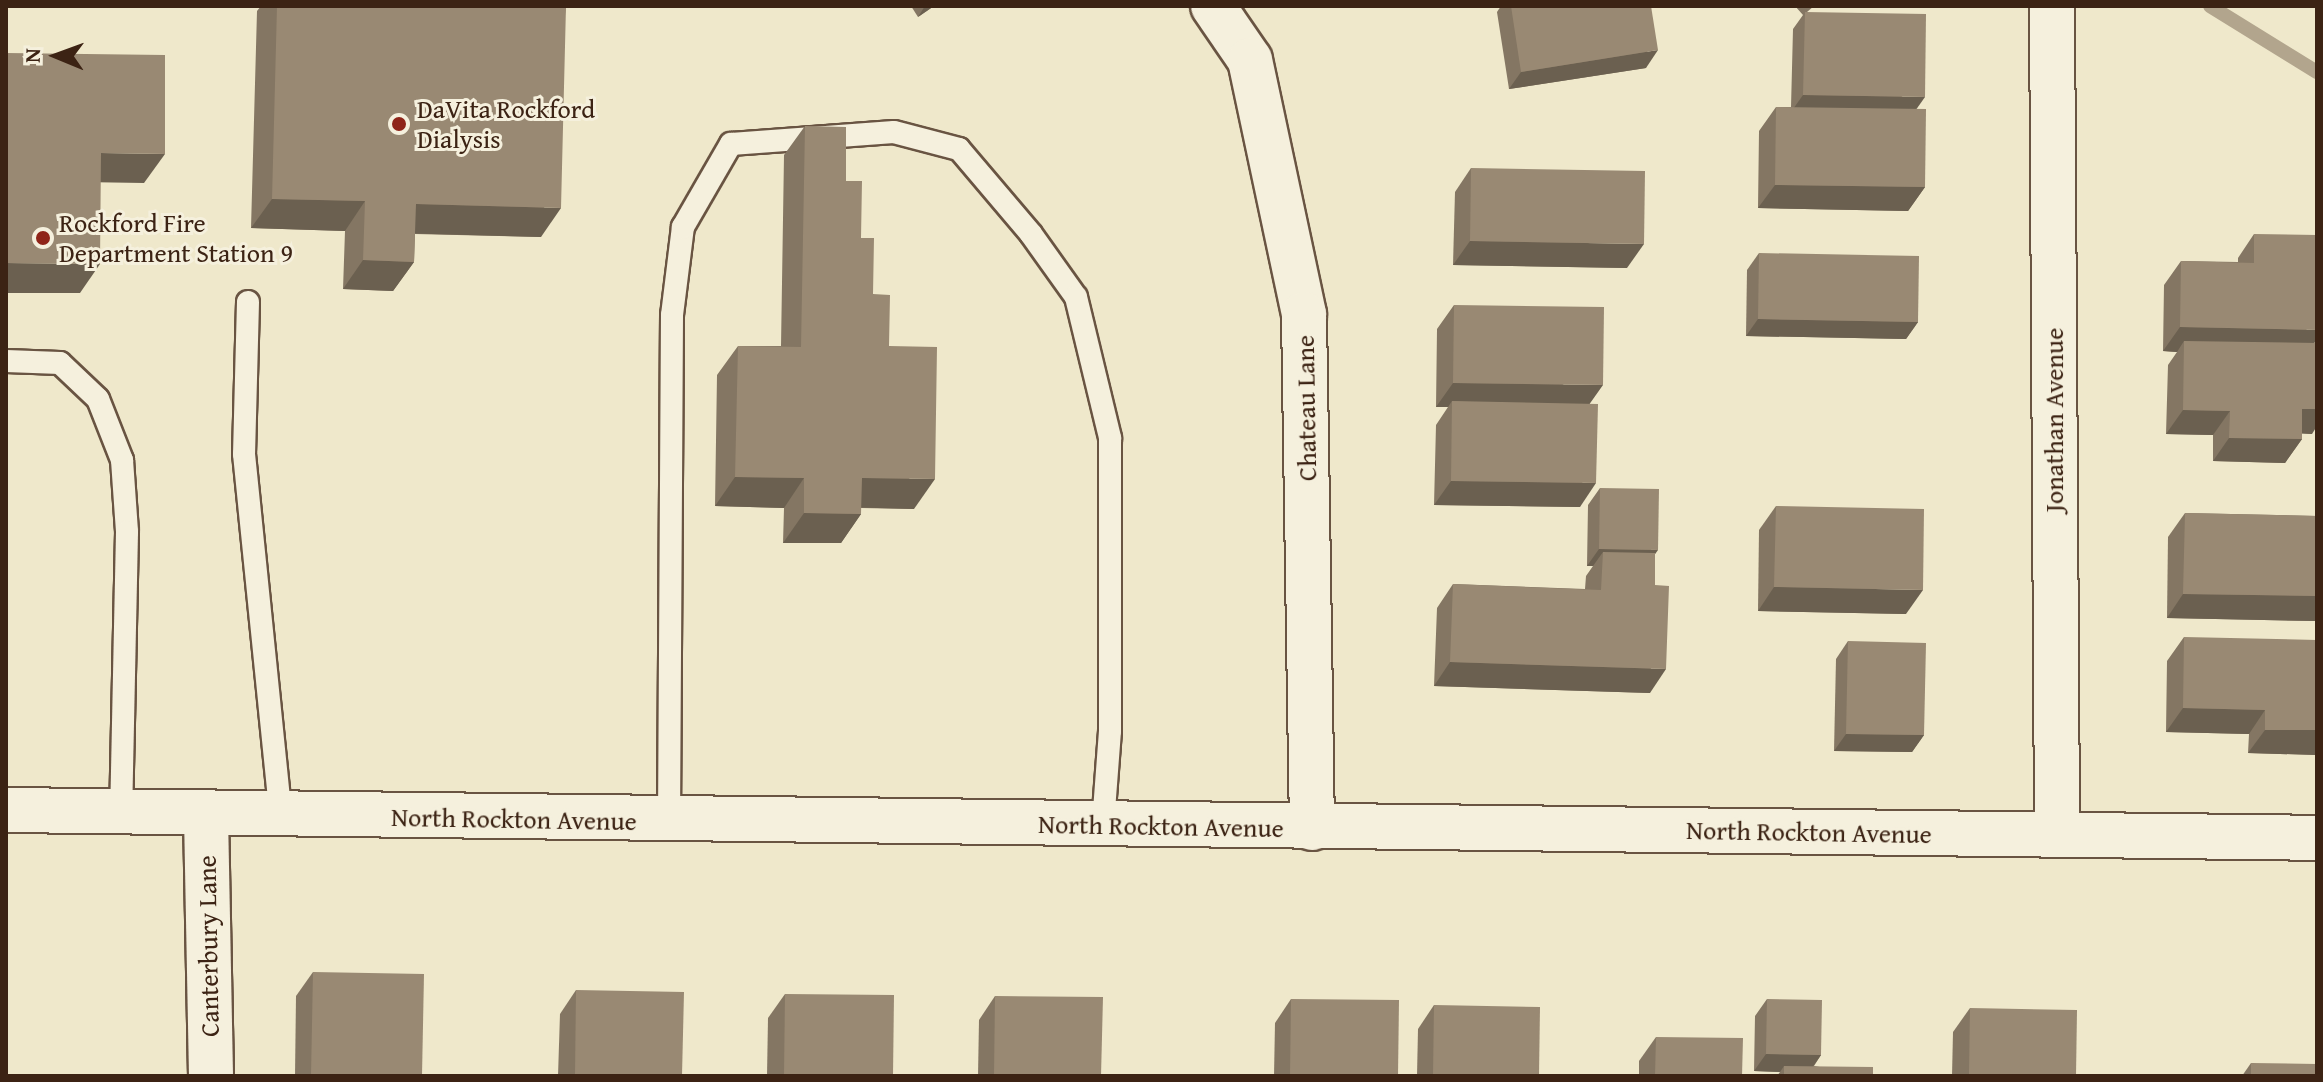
<!DOCTYPE html>
<html>
<head>
<meta charset="utf-8">
<style>
  body { margin:0 }
  #map { position:relative; width:2323px; height:1082px; overflow:hidden; background:#efe8cb; font-family:"Gentium Book Plus",serif }
  div>[style] { position:absolute }
  .stream>* { height:14px; margin:-7px; padding:0 7px; transform-origin:7px; border-radius:7px; background:#b2a58d }
  .roads { filter:drop-shadow(2px 0 #695442) drop-shadow(-2px 0 #695442) drop-shadow(0 2px #695442) drop-shadow(0 -2px #695442) }
  .lane>* { height:22px; margin:-11px; padding:0 11px; transform-origin:11px; border-radius:11px; background:#f5f0dd }
  .street>* { height:44px; margin:-22px; padding:0 22px; transform-origin:22px; border-radius:22px; background:#f5f0dd }
  .secondary>* { height:44px; margin:-22px; padding:0 22px; transform-origin:22px; border-radius:22px; background:#f5f0dd }
  .wall>* { inset:0; background:#847663 }
  .shaded-wall>* { inset:0; background:#6b6050 }
  .building>* { inset:0; background:#998973 }
  .dots>* { width:22px; height:22px; translate:-50% -50%; box-sizing:border-box; border:4px solid #f5f0dd; border-radius:50% }
  span { translate:-50% -50%; white-space:nowrap; text-align:center; line-height:1.15; -webkit-text-stroke:6px #f5f0dd; paint-order:stroke }
  .poi-label { font-size:26px; color:#3c2314 }
  .left { translate:0 -50%; text-align:left }
  .street-label { font-size:26px; color:#3c2314 }
  .frame { position:absolute; inset:0; border:8px solid #3c2314; pointer-events:none }
  .north { position:absolute; left:16px; top:16px; width:80px; height:80px; -webkit-text-stroke:6px #f5f0dd; paint-order:stroke; rotate:271deg; font-size:22px; font-weight:700; line-height:32px; text-align:center; color:#3c2314 }
  .north::after { content:''; display:block; margin:auto; width:28px; height:36px; background:#3c2314; clip-path:polygon(50% 0,100% 100%,50% 72%,0 100%) }
</style>
</head>
<body>
<div id="map">
  <div class="stream">
    <i style="left:2210px;top:6px;width:126px;rotate:31.7deg"></i>
  </div>
  <div class="roads">
    <div class="lane">
      <i style="left:248px;top:302px;width:152px;rotate:91.5deg"></i>
      <i style="left:244px;top:454px;width:364px;rotate:84.2deg"></i>
      <i style="left:6px;top:361px;width:54px;rotate:2.1deg"></i>
      <i style="left:60px;top:363px;width:52px;rotate:43.5deg"></i>
      <i style="left:98px;top:399px;width:66px;rotate:68.5deg"></i>
      <i style="left:122px;top:460px;width:72px;rotate:86deg"></i>
      <i style="left:127px;top:532px;width:281px;rotate:91.2deg"></i>
      <i style="left:669px;top:821px;width:506px;rotate:-89.66deg"></i>
      <i style="left:672px;top:315px;width:89px;rotate:-82.9deg"></i>
      <i style="left:683px;top:227px;width:96px;rotate:-60deg"></i>
      <i style="left:731px;top:144px;width:163px;rotate:-4.2deg"></i>
      <i style="left:894px;top:132px;width:67px;rotate:14.7deg"></i>
      <i style="left:959px;top:149px;width:111px;rotate:49.7deg"></i>
      <i style="left:1031px;top:234px;width:77px;rotate:54.5deg"></i>
      <i style="left:1076px;top:297px;width:145px;rotate:76.4deg"></i>
      <i style="left:1110px;top:438px;width:293px;rotate:90deg"></i>
      <i style="left:1110px;top:731px;width:94px;rotate:94.3deg"></i>
    </div>
    <div class="street">
      <i style="left:1213px;top:6px;width:65px;rotate:55.6deg"></i>
      <i style="left:1250px;top:60px;width:260px;rotate:78deg"></i>
      <i style="left:1304px;top:314px;width:514px;rotate:89.11deg"></i>
      <i style="left:2052px;top:6px;width:829px;rotate:89.65deg"></i>
      <i style="left:206px;top:815px;width:261px;rotate:88.9deg"></i>
    </div>
    <div class="secondary">
      <i style="left:6px;top:810px;width:2311px;rotate:0.69deg"></i>
    </div>
  </div>
  <div class="wall">
    <i style="clip-path:polygon(261px 6px,566px 6px,541px 237px,415px 234px,414px 262px,393px 291px,343px 289px,345px 231px,251px 228px,257px 11px)"></i>
    <i style="clip-path:polygon(911px 6px,934px 6px,918px 17px)"></i>
    <i style="clip-path:polygon(1501px 6px,1651px 6px,1646px 68px,1509px 89px,1497px 12px)"></i>
    <i style="clip-path:polygon(1795px 6px,1814px 6px,1807px 12px,1916px 109px,1925px 187px,1908px 211px,1758px 208px,1759px 131px,1776px 107px,1791px 107px,1793px 29px,1803px 15px)"></i>
    <i style="clip-path:polygon(805px 126px,846px 181px,861px 238px,873px 294px,889px 346px,914px 509px,861px 508px,861px 514px,841px 543px,783px 543px,784px 508px,715px 506px,717px 375px,738px 346px,781px 346px,784px 155px)"></i>
    <i style="clip-path:polygon(1471px 168px,1627px 268px,1453px 265px,1455px 192px)"></i>
    <i style="clip-path:polygon(2254px 234px,2314px 343px,2312px 434px,2302px 433px,2302px 439px,2285px 463px,2213px 461px,2213px 435px,2166px 434px,2168px 365px,2177px 352px,2163px 351px,2164px 285px,2181px 261px,2238px 262px,2238px 258px)"></i>
    <i style="clip-path:polygon(1759px 253px,1918px 322px,1906px 339px,1746px 336px,1747px 270px)"></i>
    <i style="clip-path:polygon(1454px 305px,1590px 404px,1580px 507px,1434px 505px,1436px 425px,1448px 407px,1436px 407px,1437px 329px)"></i>
    <i style="clip-path:polygon(1600px 488px,1655px 554px,1650px 693px,1434px 686px,1437px 608px,1453px 584px,1585px 589px,1586px 576px,1593px 566px,1587px 566px,1588px 505px)"></i>
    <i style="clip-path:polygon(1776px 506px,1906px 614px,1758px 611px,1759px 530px)"></i>
    <i style="clip-path:polygon(2185px 513px,2317px 516px,2317px 621px,2167px 618px,2168px 537px)"></i>
    <i style="clip-path:polygon(2184px 637px,2317px 755px,2248px 753px,2249px 734px,2166px 732px,2167px 661px)"></i>
    <i style="clip-path:polygon(1848px 641px,1924px 735px,1912px 752px,1834px 751px,1836px 659px)"></i>
    <i style="clip-path:polygon(313px 972px,422px 1076px,295px 1076px,296px 996px)"></i>
    <i style="clip-path:polygon(576px 990px,682px 1076px,558px 1076px,560px 1014px)"></i>
    <i style="clip-path:polygon(785px 994px,893px 1076px,767px 1076px,768px 1018px)"></i>
    <i style="clip-path:polygon(995px 996px,1101px 1076px,978px 1076px,979px 1020px)"></i>
    <i style="clip-path:polygon(1291px 999px,1398px 1076px,1274px 1076px,1275px 1023px)"></i>
    <i style="clip-path:polygon(1767px 999px,1821px 1055px,1814px 1066px,1873px 1076px,1777px 1076px,1780px 1072px,1754px 1071px,1755px 1016px)"></i>
    <i style="clip-path:polygon(1434px 1005px,1539px 1076px,1417px 1076px,1418px 1029px)"></i>
    <i style="clip-path:polygon(1970px 1008px,2076px 1076px,1952px 1076px,1953px 1032px)"></i>
    <i style="clip-path:polygon(1656px 1037px,1742px 1076px,1639px 1076px,1639px 1061px)"></i>
    <i style="clip-path:polygon(2251px 1063px,2317px 1076px,2242px 1076px)"></i>
  </div>
  <div class="shaded-wall">
    <i style="clip-path:polygon(925px 6px,934px 6px,918px 17px)"></i>
    <i style="clip-path:polygon(1658px 50px,1646px 68px,1509px 89px,1521px 72px)"></i>
    <i style="clip-path:polygon(1803px 95px,1925px 97px,1913px 114px,1791px 112px)"></i>
    <i style="clip-path:polygon(101px 153px,165px 154px,144px 183px,81px 182px)"></i>
    <i style="clip-path:polygon(1775px 185px,1925px 187px,1908px 211px,1758px 208px)"></i>
    <i style="clip-path:polygon(272px 199px,365px 201px,345px 231px,251px 228px)"></i>
    <i style="clip-path:polygon(416px 204px,561px 208px,541px 237px,395px 233px)"></i>
    <i style="clip-path:polygon(1470px 241px,1644px 244px,1627px 268px,1453px 265px)"></i>
    <i style="clip-path:polygon(363px 260px,414px 262px,393px 291px,343px 289px)"></i>
    <i style="clip-path:polygon(6px 263px,100px 264px,80px 293px,6px 293px)"></i>
    <i style="clip-path:polygon(1758px 319px,1918px 322px,1906px 339px,1746px 336px)"></i>
    <i style="clip-path:polygon(2180px 327px,2317px 330px,2317px 339px,2307px 354px,2184px 341px,2177px 352px,2163px 351px)"></i>
    <i style="clip-path:polygon(1453px 383px,1603px 385px,1586px 409px,1452px 401px,1448px 407px,1436px 407px)"></i>
    <i style="clip-path:polygon(2302px 409px,2317px 409px,2317px 426px,2312px 434px,2285px 433px)"></i>
    <i style="clip-path:polygon(2183px 410px,2230px 411px,2213px 435px,2166px 434px)"></i>
    <i style="clip-path:polygon(2229px 438px,2302px 439px,2285px 463px,2213px 461px)"></i>
    <i style="clip-path:polygon(735px 477px,804px 478px,784px 508px,715px 506px)"></i>
    <i style="clip-path:polygon(862px 478px,935px 479px,914px 509px,841px 507px)"></i>
    <i style="clip-path:polygon(1451px 481px,1596px 483px,1580px 507px,1434px 505px)"></i>
    <i style="clip-path:polygon(804px 513px,861px 514px,841px 543px,783px 543px)"></i>
    <i style="clip-path:polygon(1599px 549px,1658px 550px,1646px 567px,1603px 552px,1593px 566px,1587px 566px)"></i>
    <i style="clip-path:polygon(1774px 587px,1923px 590px,1906px 614px,1758px 611px)"></i>
    <i style="clip-path:polygon(2183px 594px,2317px 596px,2317px 621px,2167px 618px)"></i>
    <i style="clip-path:polygon(1450px 662px,1666px 669px,1650px 693px,1434px 686px)"></i>
    <i style="clip-path:polygon(2183px 708px,2265px 710px,2249px 734px,2166px 732px)"></i>
    <i style="clip-path:polygon(2265px 730px,2317px 730px,2317px 755px,2248px 753px)"></i>
    <i style="clip-path:polygon(1846px 734px,1924px 735px,1912px 752px,1834px 751px)"></i>
    <i style="clip-path:polygon(1766px 1054px,1821px 1055px,1809px 1072px,1784px 1066px,1780px 1072px,1754px 1071px)"></i>
  </div>
  <div class="building">
    <i style="clip-path:polygon(277px 6px,566px 6px,561px 208px,416px 204px,414px 262px,363px 260px,365px 201px,272px 199px)"></i>
    <i style="clip-path:polygon(1511px 6px,1651px 6px,1658px 50px,1521px 72px)"></i>
    <i style="clip-path:polygon(1805px 12px,1926px 14px,1925px 97px,1803px 95px)"></i>
    <i style="clip-path:polygon(6px 53px,165px 55px,165px 154px,101px 153px,100px 264px,6px 263px)"></i>
    <i style="clip-path:polygon(1776px 107px,1926px 109px,1925px 187px,1775px 185px)"></i>
    <i style="clip-path:polygon(805px 126px,846px 127px,846px 181px,862px 181px,861px 238px,874px 238px,873px 294px,890px 295px,889px 346px,937px 347px,935px 479px,862px 478px,861px 514px,804px 513px,804px 478px,735px 477px,738px 346px,801px 347px)"></i>
    <i style="clip-path:polygon(1471px 168px,1645px 171px,1644px 244px,1470px 241px)"></i>
    <i style="clip-path:polygon(2254px 234px,2317px 235px,2317px 330px,2180px 327px,2181px 261px,2254px 263px)"></i>
    <i style="clip-path:polygon(1759px 253px,1919px 256px,1918px 322px,1758px 319px)"></i>
    <i style="clip-path:polygon(1454px 305px,1604px 307px,1603px 385px,1453px 383px)"></i>
    <i style="clip-path:polygon(2184px 341px,2317px 343px,2317px 409px,2302px 409px,2302px 439px,2229px 438px,2230px 411px,2183px 410px)"></i>
    <i style="clip-path:polygon(1452px 401px,1598px 404px,1596px 483px,1451px 481px)"></i>
    <i style="clip-path:polygon(1600px 488px,1659px 489px,1658px 550px,1599px 549px)"></i>
    <i style="clip-path:polygon(1776px 506px,1924px 509px,1923px 590px,1774px 587px)"></i>
    <i style="clip-path:polygon(2185px 513px,2317px 516px,2317px 596px,2183px 594px)"></i>
    <i style="clip-path:polygon(1603px 552px,1655px 553px,1655px 585px,1669px 586px,1666px 669px,1450px 662px,1453px 584px,1601px 590px)"></i>
    <i style="clip-path:polygon(2184px 637px,2317px 640px,2317px 730px,2265px 730px,2265px 710px,2183px 708px)"></i>
    <i style="clip-path:polygon(1848px 641px,1926px 643px,1924px 735px,1846px 734px)"></i>
    <i style="clip-path:polygon(313px 972px,424px 974px,422px 1076px,311px 1076px)"></i>
    <i style="clip-path:polygon(576px 990px,684px 992px,682px 1076px,575px 1076px)"></i>
    <i style="clip-path:polygon(785px 994px,894px 995px,893px 1076px,784px 1076px)"></i>
    <i style="clip-path:polygon(995px 996px,1103px 997px,1101px 1076px,994px 1076px)"></i>
    <i style="clip-path:polygon(1291px 999px,1399px 1000px,1398px 1076px,1290px 1076px)"></i>
    <i style="clip-path:polygon(1767px 999px,1822px 1000px,1821px 1055px,1766px 1054px)"></i>
    <i style="clip-path:polygon(1434px 1005px,1540px 1007px,1539px 1076px,1433px 1076px)"></i>
    <i style="clip-path:polygon(1970px 1008px,2077px 1010px,2076px 1076px,1969px 1076px)"></i>
    <i style="clip-path:polygon(1656px 1037px,1743px 1038px,1742px 1076px,1655px 1076px)"></i>
    <i style="clip-path:polygon(2251px 1063px,2317px 1064px,2317px 1076px,2251px 1076px)"></i>
    <i style="clip-path:polygon(1784px 1066px,1873px 1067px,1873px 1076px,1784px 1076px)"></i>
  </div>
  <div class="dots">
    <i style="left:399px;top:124px;background:#8f2418"></i>
    <i style="left:43px;top:238px;background:#8f2418"></i>
  </div>
  <div class="poi-label">
    <span class="left" style="left:417px;top:124px">DaVita Rockford<br>Dialysis</span>
    <span class="left" style="left:59px;top:238px">Rockford Fire<br>Department Station 9</span>
  </div>
  <div class="street-label">
    <span style="left:1306px;top:408px;rotate:-91deg">Chateau Lane</span>
    <span style="left:2054px;top:420px;rotate:-90deg">Jonathan Avenue</span>
    <span style="left:514px;top:819px;rotate:1deg">North Rockton Avenue</span>
    <span style="left:1161px;top:826px;rotate:1deg">North Rockton Avenue</span>
    <span style="left:1809px;top:832px;rotate:1deg">North Rockton Avenue</span>
    <span style="left:208px;top:946px;rotate:-91deg">Canterbury Lane</span>
  </div>
  <div class="frame"></div>
  <div class="north">N</div>
</div>
</body>
</html>
